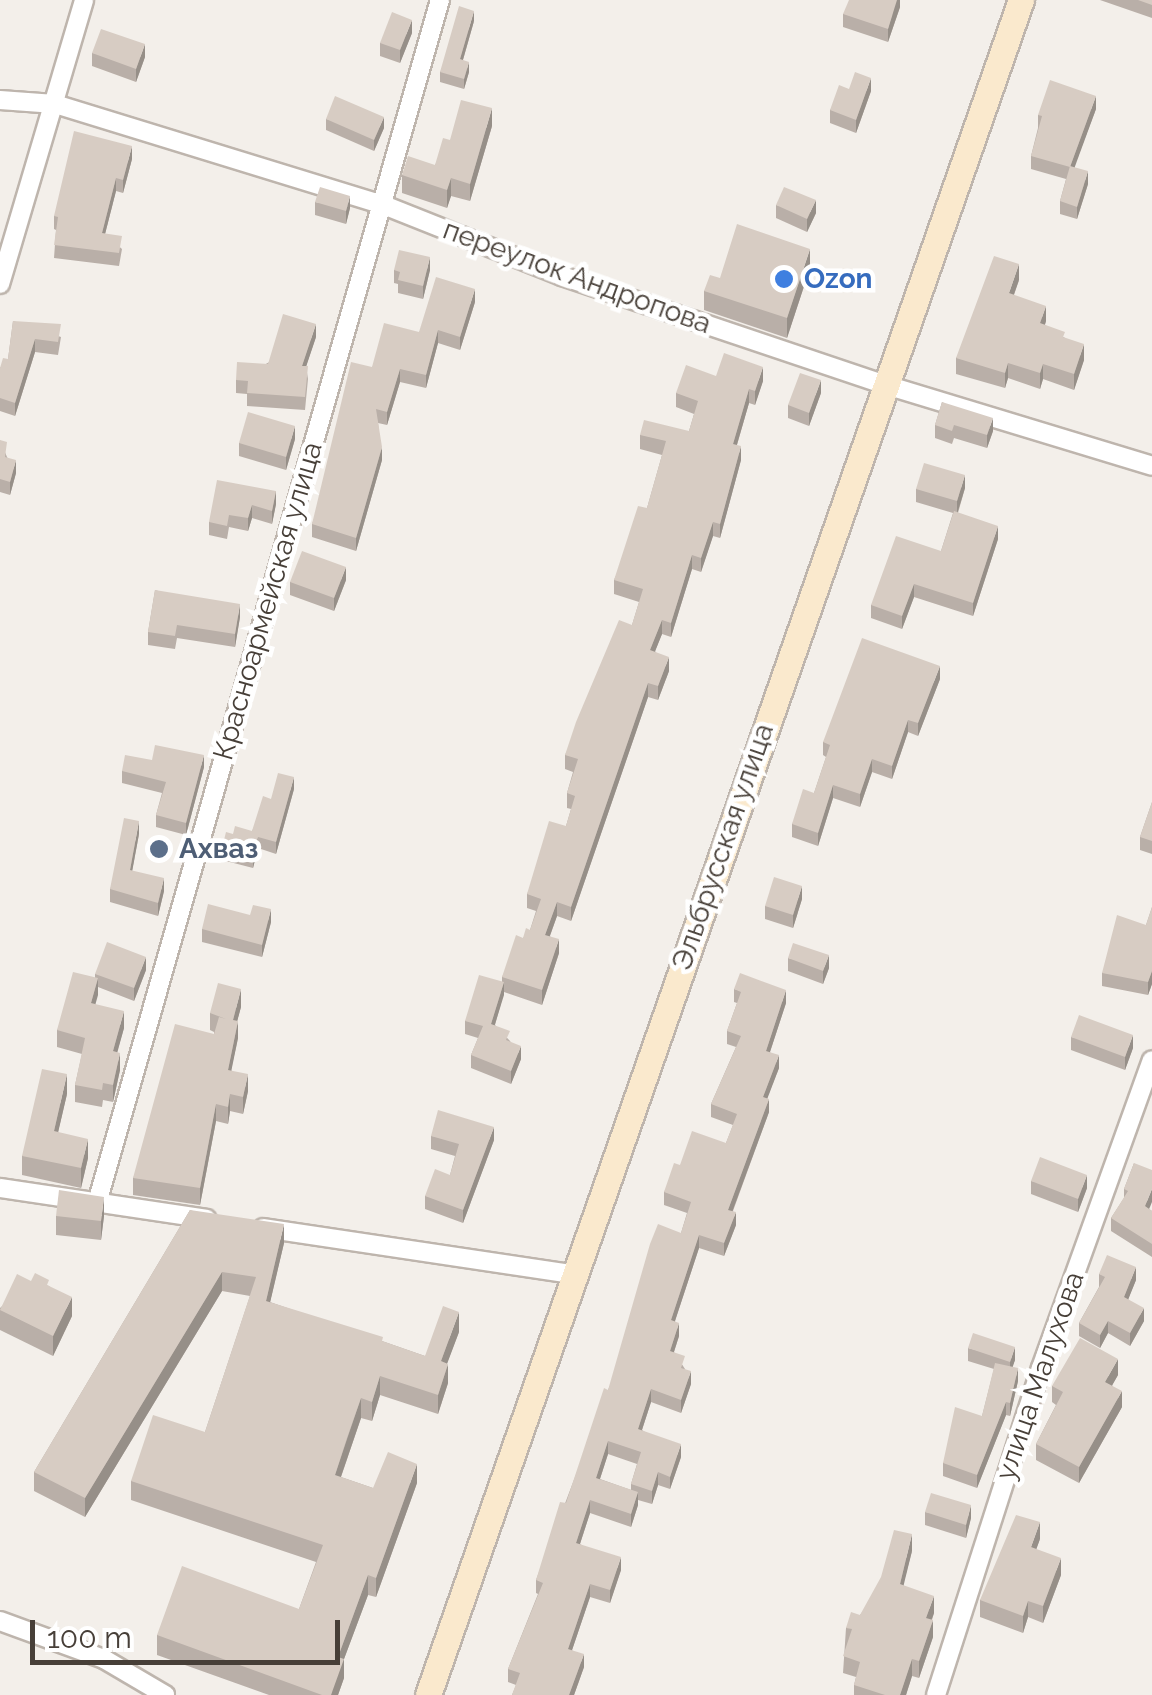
<!DOCTYPE html>
<html>
<head>
<meta charset="utf-8">
<style>
  body { margin:0 }
  #map { position:relative; width:1152px; height:1695px; overflow:hidden; background:#f3efea; font-family:Raleway,sans-serif }
  div>[style] { position:absolute }
  .roads { filter:drop-shadow(2px 0 #beb5ad) drop-shadow(-2px 0 #beb5ad) drop-shadow(0 2px #beb5ad) drop-shadow(0 -2px #beb5ad) }
  .street>* { height:18px; margin:-9px; padding:0 9px; transform-origin:9px; border-radius:9px; background:#fff }
  .secondary>* { height:25px; margin:-12.5px; padding:0 12.5px; transform-origin:12.5px; border-radius:12.5px; background:#fae9cd }
  .wall>* { inset:0; background:#b9afa8 }
  .shaded-wall>* { inset:0; background:#968f88 }
  .building>* { inset:0; background:#d7ccc3 }
  .dots>* { width:28px; height:28px; translate:-50% -50%; box-sizing:border-box; border:5px solid #fff; border-radius:50% }
  span { translate:-50% -50%; white-space:nowrap; text-align:center; line-height:1.15; -webkit-text-stroke:9px #fff; paint-order:stroke }
  .street-label { font-size:28px; color:#473f38 }
  .shop-label { font-size:28px; color:#366cbe; font-weight:700 }
  .left { translate:0 -50%; text-align:left }
  .service-label { font-size:28px; color:#4e5e75; font-weight:700 }
  .scale { position:absolute; left:30px; top:1620px; width:310px; height:45px; box-sizing:border-box; border:5px solid #473f38; border-top:0; padding-left:12px; font-size:30px; line-height:35px; white-space:nowrap; color:#473f38; -webkit-text-stroke:8px #fff; paint-order:stroke }
</style>
</head>
<body>
<div id="map">
  <div class="roads">
    <div class="street">
      <i style="left:0;top:100px;width:55px;rotate:4.2deg"></i>
      <i style="left:55px;top:104px;width:341px;rotate:17.1deg"></i>
      <i style="left:381px;top:204px;width:195px;rotate:21.7deg"></i>
      <i style="left:562px;top:276px;width:342px;rotate:18.6deg"></i>
      <i style="left:886px;top:385px;width:278px;rotate:16.9deg"></i>
      <i style="left:0;top:284px;width:296px;rotate:-73.5deg"></i>
      <i style="left:0;top:1188px;width:209px;rotate:8.5deg"></i>
      <i style="left:97px;top:1203px;width:1251px;rotate:-74.09deg"></i>
      <i style="left:263px;top:1228px;width:312px;rotate:8.5deg"></i>
      <i style="left:0;top:1621px;width:111px;rotate:20.1deg"></i>
      <i style="left:104px;top:1659px;width:71px;rotate:30.5deg"></i>
      <i style="left:936px;top:1695px;width:343px;rotate:-72.2deg"></i>
      <i style="left:1041px;top:1368px;width:327px;rotate:-70.2deg"></i>
    </div>
    <div class="secondary">
      <i style="left:428px;top:1695px;width:1796px;rotate:-70.72deg"></i>
    </div>
  </div>
  <div class="wall">
    <i style="clip-path:polygon(900px 0,900px 7px,888px 42px,843px 27px,843px 14px)"></i>
    <i style="clip-path:polygon(1100px 0,1152px 0,1152px 18px)"></i>
    <i style="clip-path:polygon(474px 21px,463px 60px,469px 72px,464px 89px,440px 82px,440px 72px)"></i>
    <i style="clip-path:polygon(412px 33px,400px 63px,380px 56px,380px 43px)"></i>
    <i style="clip-path:polygon(92px 53px,145px 57px,136px 82px,92px 66px)"></i>
    <i style="clip-path:polygon(849px 89px,871px 91px,856px 133px,830px 123px,830px 110px)"></i>
    <i style="clip-path:polygon(1096px 109px,1074px 167px,1088px 184px,1077px 219px,1060px 214px,1060px 201px,1066px 179px,1031px 169px,1031px 156px,1038px 128px,1038px 115px)"></i>
    <i style="clip-path:polygon(326px 119px,384px 128px,374px 151px,326px 130px)"></i>
    <i style="clip-path:polygon(492px 126px,470px 201px,451px 196px,447px 208px,402px 193px,402px 175px,435px 165px,450px 140px)"></i>
    <i style="clip-path:polygon(132px 159px,123px 193px,116px 191px,105px 234px,122px 249px,119px 266px,54px 258px,56px 230px,54px 229px,54px 216px)"></i>
    <i style="clip-path:polygon(315px 202px,350px 208px,346px 224px,315px 215px)"></i>
    <i style="clip-path:polygon(776px 205px,816px 213px,807px 232px,776px 218px)"></i>
    <i style="clip-path:polygon(810px 268px,787px 338px,704px 310px,704px 291px,720px 278px)"></i>
    <i style="clip-path:polygon(394px 270px,430px 270px,423px 299px,398px 293px,398px 284px,394px 283px)"></i>
    <i style="clip-path:polygon(1019px 280px,1014px 295px,1046px 321px,1045px 325px,1065px 338px,1084px 360px,1074px 390px,1043px 379px,1040px 389px,1008px 378px,1005px 388px,956px 374px,956px 358px)"></i>
    <i style="clip-path:polygon(475px 302px,460px 350px,438px 343px,426px 388px,400px 382px,387px 425px,378px 423px,382px 460px,356px 551px,312px 537px,312px 524px,372px 367px,419px 332px)"></i>
    <i style="clip-path:polygon(13px 321px,61px 337px,58px 355px,35px 352px,15px 416px,0 411px,0 368px,8px 359px)"></i>
    <i style="clip-path:polygon(316px 337px,306px 366px,308px 379px,305px 410px,247px 406px,247px 394px,236px 393px,236px 380px)"></i>
    <i style="clip-path:polygon(716px 376px,763px 381px,755px 405px,749px 403px,737px 445px,741px 460px,720px 538px,713px 536px,701px 572px,692px 569px,671px 637px,662px 634px,655px 651px,669px 671px,658px 700px,648px 697px,571px 921px,557px 916px,550px 936px,559px 953px,542px 1005px,504px 992px,495px 1025px,510px 1041px,521px 1059px,511px 1084px,471px 1068px,471px 1055px,478px 1038px,465px 1034px,465px 1021px,502px 982px,502px 977px,523px 938px,530px 930px,536px 911px,527px 908px,527px 894px,566px 826px,571px 809px,567px 808px,567px 793px,573px 772px,565px 769px,565px 755px,632px 625px,639px 602px,614px 594px,614px 580px,647px 508px,662px 455px,640px 449px,640px 435px,689px 431px,694px 414px,676px 407px,676px 393px)"></i>
    <i style="clip-path:polygon(821px 393px,809px 426px,788px 418px,788px 405px)"></i>
    <i style="clip-path:polygon(942px 402px,993px 431px,987px 448px,954px 438px,952px 444px,935px 438px,935px 425px)"></i>
    <i style="clip-path:polygon(295px 439px,286px 470px,239px 456px,239px 443px)"></i>
    <i style="clip-path:polygon(0 440px,7px 457px,16px 473px,10px 495px,0 492px)"></i>
    <i style="clip-path:polygon(965px 488px,958px 513px,998px 539px,973px 616px,914px 597px,902px 629px,871px 618px,871px 605px,941px 551px,953px 513px,916px 502px,916px 489px)"></i>
    <i style="clip-path:polygon(276px 491px,276px 504px,272px 524px,252px 518px,248px 531px,229px 527px,227px 539px,209px 535px,209px 522px)"></i>
    <i style="clip-path:polygon(346px 580px,334px 611px,290px 595px,290px 582px)"></i>
    <i style="clip-path:polygon(155px 590px,240px 617px,235px 647px,177px 638px,175px 649px,148px 645px,148px 632px)"></i>
    <i style="clip-path:polygon(940px 679px,918px 736px,908px 732px,892px 779px,872px 772px,860px 807px,833px 798px,818px 846px,792px 837px,792px 824px,814px 793px,826px 757px,823px 755px,823px 742px)"></i>
    <i style="clip-path:polygon(152px 760px,204px 767px,186px 835px,156px 827px,156px 815px,162px 793px,122px 783px,122px 771px)"></i>
    <i style="clip-path:polygon(294px 789px,276px 854px,258px 848px,253px 868px,222px 860px,222px 848px,233px 834px,252px 831px,271px 799px)"></i>
    <i style="clip-path:polygon(1152px 802px,1152px 854px,1140px 850px,1140px 837px)"></i>
    <i style="clip-path:polygon(139px 834px,132px 871px,164px 891px,158px 916px,110px 902px,110px 889px)"></i>
    <i style="clip-path:polygon(802px 899px,793px 928px,765px 919px,765px 906px)"></i>
    <i style="clip-path:polygon(1152px 907px,1152px 984px,1148px 995px,1102px 986px,1102px 973px,1146px 925px)"></i>
    <i style="clip-path:polygon(250px 915px,271px 922px,262px 957px,202px 942px,202px 929px)"></i>
    <i style="clip-path:polygon(788px 958px,829px 968px,823px 984px,788px 971px)"></i>
    <i style="clip-path:polygon(146px 970px,134px 1001px,98px 987px,95px 1004px,124px 1028px,117px 1052px,120px 1070px,113px 1102px,103px 1100px,102px 1107px,75px 1102px,75px 1085px,82px 1054px,57px 1047px,57px 1030px,95px 978px,95px 974px)"></i>
    <i style="clip-path:polygon(evenodd,734px 989px,786px 1003px,770px 1052px,779px 1068px,767px 1098px,769px 1112px,733px 1211px,736px 1225px,724px 1256px,699px 1248px,675px 1321px,679px 1336px,674px 1352px,685px 1369px,691px 1384px,681px 1413px,651px 1402px,642px 1430px,681px 1457px,670px 1489px,658px 1485px,652px 1504px,638px 1500px,638px 1505px,631px 1527px,590px 1513px,580px 1544px,621px 1570px,610px 1603px,590px 1597px,572px 1650px,584px 1667px,574px 1695px,512px 1695px,516px 1685px,508px 1682px,508px 1669px,538px 1594px,536px 1593px,536px 1580px,608px 1390px,681px 1233px,687px 1213px,664px 1205px,664px 1192px,680px 1165px,726px 1143px,733px 1125px,711px 1117px,711px 1104px,736px 1047px,727px 1044px,727px 1031px,737px 1003px,734px 1002px,734px 989px,608px 1454px,637px 1464px,631px 1484px,631px 1490px,600px 1479px,608px 1454px)"></i>
    <i style="clip-path:polygon(241px 1007px,237px 1021px,238px 1038px,231px 1070px,248px 1091px,243px 1114px,230px 1111px,228px 1124px,216px 1121px,200px 1205px,133px 1195px,133px 1178px,214px 1034px,214px 1032px,210px 1030px,210px 1013px)"></i>
    <i style="clip-path:polygon(1071px 1037px,1133px 1048px,1125px 1070px,1071px 1050px)"></i>
    <i style="clip-path:polygon(67px 1094px,58px 1132px,88px 1158px,81px 1188px,22px 1175px,22px 1156px)"></i>
    <i style="clip-path:polygon(431px 1136px,494px 1140px,463px 1223px,425px 1209px,425px 1196px,450px 1175px,455px 1156px,431px 1149px)"></i>
    <i style="clip-path:polygon(1134px 1163px,1149px 1209px,1152px 1211px,1152px 1257px,1111px 1231px,1111px 1218px,1124px 1198px,1124px 1189px)"></i>
    <i style="clip-path:polygon(1031px 1181px,1087px 1188px,1078px 1212px,1031px 1194px)"></i>
    <i style="clip-path:polygon(190px 1210px,284px 1243px,270px 1302px,425px 1356px,459px 1332px,447px 1363px,448px 1383px,438px 1414px,380px 1395px,372px 1421px,361px 1418px,341px 1477px,373px 1488px,417px 1483px,376px 1597px,368px 1595px,344px 1659px,344px 1678px,338px 1695px,269px 1695px,157px 1655px,157px 1635px,299px 1609px,316px 1562px,131px 1500px,131px 1481px,205px 1432px,250px 1296px,222px 1291px,85px 1517px,34px 1491px,34px 1472px)"></i>
    <i style="clip-path:polygon(56px 1216px,104px 1216px,101px 1240px,56px 1235px)"></i>
    <i style="clip-path:polygon(1099px 1274px,1136px 1280px,1128px 1299px,1144px 1321px,1130px 1346px,1108px 1333px,1100px 1348px,1079px 1336px,1079px 1323px,1099px 1287px)"></i>
    <i style="clip-path:polygon(31px 1281px,49px 1286px,72px 1316px,53px 1356px,0 1330px,0 1308px)"></i>
    <i style="clip-path:polygon(968px 1348px,1015px 1360px,1012px 1367px,1018px 1381px,1010px 1416px,1006px 1415px,977px 1488px,943px 1476px,943px 1463px,982px 1416px,994px 1369px,968px 1361px)"></i>
    <i style="clip-path:polygon(1118px 1375px,1112px 1385px,1122px 1407px,1079px 1483px,1036px 1460px,1036px 1444px,1056px 1405px,1052px 1402px,1052px 1386px)"></i>
    <i style="clip-path:polygon(925px 1512px,971px 1518px,966px 1538px,925px 1525px)"></i>
    <i style="clip-path:polygon(1040px 1539px,1036px 1549px,1061px 1575px,1043px 1623px,1028px 1617px,1023px 1633px,980px 1617px,980px 1600px)"></i>
    <i style="clip-path:polygon(912px 1551px,903px 1585px,934px 1613px,932px 1620px,933px 1637px,919px 1678px,912px 1676px,906px 1695px,854px 1695px,854px 1685px,856px 1677px,843px 1673px,846px 1628px,860px 1615px)"></i>
  </div>
  <div class="shaded-wall">
    <i style="clip-path:polygon(896px 0,900px 0,900px 7px,888px 42px,888px 29px)"></i>
    <i style="clip-path:polygon(474px 11px,474px 21px,460px 70px,460px 59px)"></i>
    <i style="clip-path:polygon(412px 20px,412px 33px,400px 63px,400px 50px)"></i>
    <i style="clip-path:polygon(145px 44px,145px 57px,136px 82px,136px 69px)"></i>
    <i style="clip-path:polygon(469px 62px,469px 72px,464px 89px,464px 79px)"></i>
    <i style="clip-path:polygon(871px 78px,871px 91px,856px 133px,856px 120px)"></i>
    <i style="clip-path:polygon(1096px 96px,1096px 109px,1070px 180px,1070px 167px)"></i>
    <i style="clip-path:polygon(492px 108px,492px 126px,470px 201px,470px 184px)"></i>
    <i style="clip-path:polygon(384px 117px,384px 128px,374px 151px,374px 140px)"></i>
    <i style="clip-path:polygon(132px 146px,132px 159px,123px 193px,123px 180px)"></i>
    <i style="clip-path:polygon(1088px 171px,1088px 184px,1077px 219px,1077px 207px)"></i>
    <i style="clip-path:polygon(116px 178px,116px 191px,102px 246px,102px 233px)"></i>
    <i style="clip-path:polygon(451px 178px,451px 196px,447px 208px,447px 190px)"></i>
    <i style="clip-path:polygon(350px 196px,350px 208px,346px 224px,346px 211px)"></i>
    <i style="clip-path:polygon(816px 200px,816px 213px,807px 232px,807px 219px)"></i>
    <i style="clip-path:polygon(810px 249px,810px 268px,787px 338px,787px 318px)"></i>
    <i style="clip-path:polygon(430px 257px,430px 270px,423px 299px,423px 286px)"></i>
    <i style="clip-path:polygon(1019px 264px,1019px 280px,1009px 308px,1009px 293px)"></i>
    <i style="clip-path:polygon(475px 289px,475px 302px,460px 350px,460px 337px)"></i>
    <i style="clip-path:polygon(1046px 306px,1046px 321px,1040px 339px,1040px 323px)"></i>
    <i style="clip-path:polygon(316px 324px,316px 337px,302px 379px,302px 366px)"></i>
    <i style="clip-path:polygon(438px 330px,438px 343px,426px 388px,426px 375px)"></i>
    <i style="clip-path:polygon(35px 339px,35px 352px,15px 416px,15px 403px)"></i>
    <i style="clip-path:polygon(1084px 344px,1084px 360px,1074px 390px,1074px 374px)"></i>
    <i style="clip-path:polygon(1008px 363px,1008px 378px,1005px 388px,1005px 373px)"></i>
    <i style="clip-path:polygon(1043px 364px,1043px 379px,1040px 389px,1040px 373px)"></i>
    <i style="clip-path:polygon(763px 367px,763px 381px,755px 405px,755px 391px)"></i>
    <i style="clip-path:polygon(400px 369px,400px 382px,387px 425px,387px 412px)"></i>
    <i style="clip-path:polygon(821px 380px,821px 393px,809px 426px,809px 413px)"></i>
    <i style="clip-path:polygon(749px 389px,749px 403px,733px 458px,733px 444px)"></i>
    <i style="clip-path:polygon(993px 418px,993px 431px,987px 448px,987px 435px)"></i>
    <i style="clip-path:polygon(295px 426px,295px 439px,286px 470px,286px 457px)"></i>
    <i style="clip-path:polygon(741px 446px,741px 460px,720px 538px,720px 524px)"></i>
    <i style="clip-path:polygon(382px 447px,382px 460px,356px 551px,356px 538px)"></i>
    <i style="clip-path:polygon(16px 460px,16px 473px,10px 495px,10px 482px)"></i>
    <i style="clip-path:polygon(965px 475px,965px 488px,957px 514px,957px 501px)"></i>
    <i style="clip-path:polygon(276px 491px,276px 504px,272px 524px,272px 511px)"></i>
    <i style="clip-path:polygon(252px 505px,252px 518px,248px 531px,248px 518px)"></i>
    <i style="clip-path:polygon(713px 522px,713px 536px,701px 572px,701px 558px)"></i>
    <i style="clip-path:polygon(998px 526px,998px 539px,973px 616px,973px 603px)"></i>
    <i style="clip-path:polygon(692px 555px,692px 569px,671px 637px,671px 623px)"></i>
    <i style="clip-path:polygon(346px 567px,346px 580px,334px 611px,334px 598px)"></i>
    <i style="clip-path:polygon(914px 584px,914px 597px,902px 629px,902px 616px)"></i>
    <i style="clip-path:polygon(240px 604px,240px 617px,235px 647px,235px 634px)"></i>
    <i style="clip-path:polygon(662px 620px,662px 634px,650px 664px,650px 650px)"></i>
    <i style="clip-path:polygon(669px 657px,669px 671px,658px 700px,658px 686px)"></i>
    <i style="clip-path:polygon(940px 666px,940px 679px,918px 736px,918px 723px)"></i>
    <i style="clip-path:polygon(648px 683px,648px 697px,571px 921px,571px 907px)"></i>
    <i style="clip-path:polygon(908px 720px,908px 732px,892px 779px,892px 766px)"></i>
    <i style="clip-path:polygon(204px 755px,204px 767px,186px 835px,186px 823px)"></i>
    <i style="clip-path:polygon(872px 759px,872px 772px,860px 807px,860px 794px)"></i>
    <i style="clip-path:polygon(294px 777px,294px 789px,276px 854px,276px 842px)"></i>
    <i style="clip-path:polygon(833px 785px,833px 798px,818px 846px,818px 833px)"></i>
    <i style="clip-path:polygon(139px 821px,139px 834px,130px 883px,130px 870px)"></i>
    <i style="clip-path:polygon(258px 837px,258px 848px,253px 868px,253px 857px)"></i>
    <i style="clip-path:polygon(164px 878px,164px 891px,158px 916px,158px 903px)"></i>
    <i style="clip-path:polygon(802px 886px,802px 899px,793px 928px,793px 915px)"></i>
    <i style="clip-path:polygon(557px 902px,557px 916px,545px 949px,545px 935px)"></i>
    <i style="clip-path:polygon(271px 909px,271px 922px,262px 957px,262px 945px)"></i>
    <i style="clip-path:polygon(559px 939px,559px 953px,542px 1005px,542px 990px)"></i>
    <i style="clip-path:polygon(829px 955px,829px 968px,823px 984px,823px 971px)"></i>
    <i style="clip-path:polygon(146px 957px,146px 970px,134px 1001px,134px 988px)"></i>
    <i style="clip-path:polygon(1152px 971px,1152px 984px,1148px 995px,1148px 982px)"></i>
    <i style="clip-path:polygon(98px 978px,98px 995px,91px 1020px,91px 1003px)"></i>
    <i style="clip-path:polygon(504px 982px,504px 995px,491px 1037px,491px 1024px)"></i>
    <i style="clip-path:polygon(241px 989px,241px 1007px,233px 1037px,233px 1020px)"></i>
    <i style="clip-path:polygon(786px 990px,786px 1003px,766px 1064px,766px 1051px)"></i>
    <i style="clip-path:polygon(124px 1011px,124px 1028px,113px 1068px,113px 1051px)"></i>
    <i style="clip-path:polygon(238px 1021px,238px 1038px,228px 1087px,228px 1070px)"></i>
    <i style="clip-path:polygon(1133px 1035px,1133px 1048px,1125px 1070px,1125px 1057px)"></i>
    <i style="clip-path:polygon(521px 1046px,521px 1059px,511px 1084px,511px 1071px)"></i>
    <i style="clip-path:polygon(120px 1053px,120px 1070px,113px 1102px,113px 1085px)"></i>
    <i style="clip-path:polygon(779px 1055px,779px 1068px,763px 1110px,763px 1097px)"></i>
    <i style="clip-path:polygon(67px 1074px,67px 1094px,54px 1150px,54px 1131px)"></i>
    <i style="clip-path:polygon(248px 1074px,248px 1091px,243px 1114px,243px 1097px)"></i>
    <i style="clip-path:polygon(230px 1094px,230px 1111px,228px 1124px,228px 1107px)"></i>
    <i style="clip-path:polygon(769px 1099px,769px 1112px,728px 1223px,728px 1210px)"></i>
    <i style="clip-path:polygon(216px 1104px,216px 1121px,200px 1205px,200px 1188px)"></i>
    <i style="clip-path:polygon(494px 1127px,494px 1140px,463px 1223px,463px 1210px)"></i>
    <i style="clip-path:polygon(88px 1139px,88px 1158px,81px 1188px,81px 1168px)"></i>
    <i style="clip-path:polygon(1087px 1175px,1087px 1188px,1078px 1212px,1078px 1199px)"></i>
    <i style="clip-path:polygon(1152px 1189px,1152px 1202px,1145px 1219px,1145px 1206px)"></i>
    <i style="clip-path:polygon(104px 1197px,104px 1216px,101px 1240px,101px 1221px)"></i>
    <i style="clip-path:polygon(736px 1212px,736px 1225px,724px 1256px,724px 1243px)"></i>
    <i style="clip-path:polygon(284px 1224px,284px 1243px,266px 1320px,266px 1301px)"></i>
    <i style="clip-path:polygon(699px 1235px,699px 1248px,671px 1333px,671px 1320px)"></i>
    <i style="clip-path:polygon(1136px 1267px,1136px 1280px,1124px 1310px,1124px 1297px)"></i>
    <i style="clip-path:polygon(222px 1272px,222px 1291px,85px 1517px,85px 1498px)"></i>
    <i style="clip-path:polygon(72px 1297px,72px 1316px,53px 1356px,53px 1336px)"></i>
    <i style="clip-path:polygon(1144px 1308px,1144px 1321px,1130px 1346px,1130px 1333px)"></i>
    <i style="clip-path:polygon(459px 1312px,459px 1332px,441px 1380px,441px 1361px)"></i>
    <i style="clip-path:polygon(1108px 1321px,1108px 1333px,1100px 1348px,1100px 1335px)"></i>
    <i style="clip-path:polygon(679px 1323px,679px 1336px,670px 1364px,670px 1351px)"></i>
    <i style="clip-path:polygon(1015px 1347px,1015px 1360px,1010px 1375px,1010px 1362px)"></i>
    <i style="clip-path:polygon(1118px 1359px,1118px 1375px,1105px 1398px,1105px 1382px)"></i>
    <i style="clip-path:polygon(448px 1364px,448px 1383px,438px 1414px,438px 1395px)"></i>
    <i style="clip-path:polygon(1018px 1368px,1018px 1381px,1010px 1416px,1010px 1403px)"></i>
    <i style="clip-path:polygon(691px 1371px,691px 1384px,681px 1413px,681px 1400px)"></i>
    <i style="clip-path:polygon(380px 1376px,380px 1395px,372px 1421px,372px 1402px)"></i>
    <i style="clip-path:polygon(651px 1389px,651px 1402px,638px 1442px,638px 1429px)"></i>
    <i style="clip-path:polygon(1122px 1391px,1122px 1407px,1079px 1483px,1079px 1467px)"></i>
    <i style="clip-path:polygon(361px 1398px,361px 1418px,335px 1494px,335px 1475px)"></i>
    <i style="clip-path:polygon(1006px 1402px,1006px 1415px,977px 1488px,977px 1475px)"></i>
    <i style="clip-path:polygon(608px 1441px,608px 1454px,596px 1491px,596px 1478px)"></i>
    <i style="clip-path:polygon(681px 1444px,681px 1457px,670px 1489px,670px 1477px)"></i>
    <i style="clip-path:polygon(417px 1464px,417px 1483px,376px 1597px,376px 1578px)"></i>
    <i style="clip-path:polygon(658px 1472px,658px 1485px,652px 1504px,652px 1491px)"></i>
    <i style="clip-path:polygon(638px 1492px,638px 1505px,631px 1527px,631px 1514px)"></i>
    <i style="clip-path:polygon(590px 1500px,590px 1513px,576px 1556px,576px 1543px)"></i>
    <i style="clip-path:polygon(971px 1505px,971px 1518px,966px 1538px,966px 1525px)"></i>
    <i style="clip-path:polygon(1040px 1522px,1040px 1539px,1031px 1564px,1031px 1547px)"></i>
    <i style="clip-path:polygon(912px 1534px,912px 1551px,900px 1600px,900px 1584px)"></i>
    <i style="clip-path:polygon(621px 1557px,621px 1570px,610px 1603px,610px 1590px)"></i>
    <i style="clip-path:polygon(1061px 1558px,1061px 1575px,1043px 1623px,1043px 1606px)"></i>
    <i style="clip-path:polygon(368px 1575px,368px 1595px,344px 1659px,344px 1678px,338px 1695px,331px 1695px,338px 1657px)"></i>
    <i style="clip-path:polygon(590px 1584px,590px 1597px,568px 1662px,568px 1649px)"></i>
    <i style="clip-path:polygon(934px 1596px,934px 1613px,926px 1634px,926px 1618px)"></i>
    <i style="clip-path:polygon(1028px 1601px,1028px 1617px,1023px 1633px,1023px 1616px)"></i>
    <i style="clip-path:polygon(933px 1620px,933px 1637px,919px 1678px,919px 1661px)"></i>
    <i style="clip-path:polygon(584px 1654px,584px 1667px,574px 1695px,569px 1695px)"></i>
    <i style="clip-path:polygon(912px 1659px,912px 1676px,906px 1695px,900px 1695px)"></i>
  </div>
  <div class="building">
    <i style="clip-path:polygon(849px 0,897px 0,888px 29px,843px 14px)"></i>
    <i style="clip-path:polygon(1138px 0,1152px 0,1152px 5px)"></i>
    <i style="clip-path:polygon(459px 6px,474px 11px,460px 59px,469px 62px,464px 79px,440px 72px)"></i>
    <i style="clip-path:polygon(392px 12px,412px 20px,400px 50px,380px 43px)"></i>
    <i style="clip-path:polygon(101px 29px,145px 44px,136px 69px,92px 53px)"></i>
    <i style="clip-path:polygon(855px 72px,871px 78px,856px 120px,830px 110px,839px 85px,849px 89px)"></i>
    <i style="clip-path:polygon(1050px 80px,1096px 96px,1070px 167px,1031px 156px,1042px 116px,1038px 115px)"></i>
    <i style="clip-path:polygon(335px 96px,384px 117px,374px 140px,326px 119px)"></i>
    <i style="clip-path:polygon(461px 100px,492px 108px,470px 184px,451px 178px,447px 190px,402px 175px,408px 156px,435px 165px,443px 138px,450px 140px)"></i>
    <i style="clip-path:polygon(74px 131px,132px 146px,123px 180px,116px 178px,102px 233px,122px 236px,119px 253px,54px 245px,58px 217px,54px 216px)"></i>
    <i style="clip-path:polygon(1070px 166px,1088px 171px,1077px 207px,1060px 201px)"></i>
    <i style="clip-path:polygon(320px 187px,350px 196px,346px 211px,315px 202px)"></i>
    <i style="clip-path:polygon(784px 187px,816px 200px,807px 219px,776px 205px)"></i>
    <i style="clip-path:polygon(737px 224px,810px 249px,787px 318px,704px 291px,710px 275px,720px 278px)"></i>
    <i style="clip-path:polygon(399px 250px,430px 257px,423px 286px,398px 280px,400px 272px,394px 270px)"></i>
    <i style="clip-path:polygon(994px 256px,1019px 264px,1009px 293px,1046px 306px,1040px 323px,1065px 332px,1063px 337px,1084px 344px,1074px 374px,1043px 364px,1040px 373px,1008px 363px,1005px 373px,956px 358px)"></i>
    <i style="clip-path:polygon(436px 277px,475px 289px,460px 337px,438px 330px,426px 375px,400px 369px,387px 412px,376px 409px,382px 447px,356px 538px,312px 524px,351px 362px,372px 367px,384px 323px,419px 332px)"></i>
    <i style="clip-path:polygon(283px 314px,316px 324px,302px 366px,308px 366px,305px 397px,247px 393px,248px 381px,236px 380px,237px 362px,268px 364px)"></i>
    <i style="clip-path:polygon(13px 321px,61px 324px,58px 342px,35px 339px,15px 403px,0 398px,0 368px,3px 358px,8px 359px)"></i>
    <i style="clip-path:polygon(724px 353px,763px 367px,755px 391px,749px 389px,733px 444px,741px 446px,720px 524px,713px 522px,701px 558px,692px 555px,671px 623px,662px 620px,650px 650px,669px 657px,658px 686px,648px 683px,571px 907px,557px 902px,545px 935px,559px 939px,542px 990px,502px 977px,516px 935px,523px 938px,526px 928px,530px 930px,541px 899px,527px 894px,549px 821px,566px 826px,575px 796px,567px 793px,578px 759px,565px 755px,576px 722px,619px 620px,632px 625px,643px 589px,614px 580px,638px 506px,647px 508px,666px 441px,640px 435px,644px 420px,689px 431px,698px 401px,676px 393px,686px 365px,716px 376px)"></i>
    <i style="clip-path:polygon(800px 373px,821px 380px,809px 413px,788px 405px)"></i>
    <i style="clip-path:polygon(942px 402px,993px 418px,987px 435px,954px 425px,952px 431px,935px 425px)"></i>
    <i style="clip-path:polygon(248px 412px,295px 426px,286px 457px,239px 443px)"></i>
    <i style="clip-path:polygon(0 440px,7px 442px,5px 457px,16px 460px,10px 482px,0 479px)"></i>
    <i style="clip-path:polygon(924px 463px,965px 475px,957px 501px,916px 489px)"></i>
    <i style="clip-path:polygon(217px 480px,276px 491px,272px 511px,252px 505px,248px 518px,229px 515px,227px 526px,209px 522px)"></i>
    <i style="clip-path:polygon(954px 511px,998px 526px,973px 603px,914px 584px,902px 616px,871px 605px,896px 536px,941px 551px)"></i>
    <i style="clip-path:polygon(302px 551px,346px 567px,334px 598px,290px 582px)"></i>
    <i style="clip-path:polygon(155px 590px,240px 604px,235px 634px,177px 625px,175px 636px,148px 632px)"></i>
    <i style="clip-path:polygon(862px 638px,940px 666px,918px 723px,908px 720px,892px 766px,872px 759px,860px 794px,833px 785px,818px 833px,792px 824px,803px 789px,814px 793px,830px 745px,823px 742px)"></i>
    <i style="clip-path:polygon(155px 745px,204px 755px,186px 823px,156px 815px,166px 782px,122px 771px,125px 755px,152px 760px)"></i>
    <i style="clip-path:polygon(278px 773px,294px 777px,276px 842px,258px 837px,253px 857px,222px 848px,226px 832px,233px 834px,235px 826px,252px 831px,263px 796px,271px 799px)"></i>
    <i style="clip-path:polygon(1152px 802px,1152px 841px,1140px 837px)"></i>
    <i style="clip-path:polygon(124px 818px,139px 821px,130px 870px,164px 878px,158px 903px,110px 889px)"></i>
    <i style="clip-path:polygon(774px 877px,802px 886px,793px 915px,765px 906px)"></i>
    <i style="clip-path:polygon(208px 904px,250px 915px,253px 905px,271px 909px,262px 945px,202px 929px)"></i>
    <i style="clip-path:polygon(1152px 907px,1152px 971px,1148px 982px,1102px 973px,1117px 915px,1146px 925px)"></i>
    <i style="clip-path:polygon(107px 942px,146px 957px,134px 988px,95px 974px)"></i>
    <i style="clip-path:polygon(793px 943px,829px 955px,823px 971px,788px 958px)"></i>
    <i style="clip-path:polygon(73px 972px,98px 978px,91px 1003px,124px 1011px,113px 1051px,120px 1053px,114px 1080px,113px 1085px,103px 1083px,102px 1090px,75px 1085px,85px 1038px,57px 1030px)"></i>
    <i style="clip-path:polygon(740px 973px,786px 990px,766px 1051px,779px 1055px,763px 1097px,769px 1099px,728px 1210px,736px 1212px,724px 1243px,699px 1235px,671px 1320px,679px 1323px,670px 1351px,685px 1356px,681px 1368px,691px 1371px,681px 1400px,651px 1389px,638px 1429px,681px 1444px,670px 1477px,658px 1472px,652px 1491px,631px 1484px,641px 1452px,608px 1441px,596px 1478px,638px 1492px,631px 1514px,590px 1500px,576px 1543px,621px 1557px,610px 1590px,590px 1584px,568px 1649px,584px 1654px,569px 1695px,512px 1695px,520px 1673px,508px 1669px,543px 1583px,536px 1580px,560px 1502px,566px 1503px,604px 1388px,608px 1390px,650px 1244px,658px 1224px,681px 1233px,691px 1202px,664px 1192px,674px 1163px,680px 1165px,692px 1131px,726px 1143px,737px 1114px,711px 1104px,741px 1036px,727px 1031px,741px 992px,734px 989px)"></i>
    <i style="clip-path:polygon(479px 975px,504px 982px,491px 1024px,510px 1031px,506px 1040px,521px 1046px,511px 1071px,471px 1055px,483px 1026px,465px 1021px)"></i>
    <i style="clip-path:polygon(218px 983px,241px 989px,233px 1020px,238px 1021px,228px 1070px,248px 1074px,243px 1097px,230px 1094px,228px 1107px,216px 1104px,200px 1188px,133px 1178px,175px 1024px,214px 1034px,219px 1017px,226px 1019px,210px 1013px)"></i>
    <i style="clip-path:polygon(1079px 1015px,1133px 1035px,1125px 1057px,1071px 1037px)"></i>
    <i style="clip-path:polygon(42px 1069px,67px 1074px,54px 1131px,88px 1139px,81px 1168px,22px 1156px)"></i>
    <i style="clip-path:polygon(438px 1110px,494px 1127px,463px 1210px,425px 1196px,435px 1169px,450px 1175px,459px 1144px,431px 1136px)"></i>
    <i style="clip-path:polygon(1040px 1157px,1087px 1175px,1078px 1199px,1031px 1181px)"></i>
    <i style="clip-path:polygon(1134px 1163px,1152px 1170px,1152px 1189px,1145px 1206px,1152px 1211px,1152px 1244px,1111px 1218px,1128px 1191px,1124px 1189px)"></i>
    <i style="clip-path:polygon(59px 1190px,104px 1197px,101px 1221px,56px 1216px)"></i>
    <i style="clip-path:polygon(190px 1210px,284px 1224px,266px 1301px,383px 1337px,382px 1341px,425px 1356px,443px 1306px,459px 1312px,441px 1361px,448px 1364px,438px 1395px,380px 1376px,372px 1402px,361px 1398px,347px 1438px,335px 1475px,373px 1488px,388px 1452px,417px 1464px,376px 1578px,368px 1575px,338px 1657px,344px 1659px,331px 1695px,322px 1695px,157px 1635px,182px 1566px,299px 1609px,323px 1545px,131px 1481px,153px 1415px,205px 1432px,256px 1277px,222px 1272px,85px 1498px,34px 1472px)"></i>
    <i style="clip-path:polygon(1107px 1255px,1136px 1267px,1124px 1297px,1144px 1308px,1130px 1333px,1108px 1321px,1100px 1335px,1079px 1323px,1105px 1277px,1099px 1274px)"></i>
    <i style="clip-path:polygon(35px 1273px,49px 1280px,47px 1285px,72px 1297px,53px 1336px,0 1310px,17px 1274px,31px 1281px)"></i>
    <i style="clip-path:polygon(973px 1333px,1015px 1347px,1010px 1362px,968px 1348px)"></i>
    <i style="clip-path:polygon(1080px 1338px,1118px 1359px,1105px 1382px,1122px 1391px,1079px 1467px,1036px 1444px,1063px 1392px,1052px 1386px)"></i>
    <i style="clip-path:polygon(995px 1363px,1018px 1368px,1010px 1403px,1006px 1402px,977px 1475px,943px 1463px,955px 1407px,982px 1416px)"></i>
    <i style="clip-path:polygon(931px 1493px,971px 1505px,966px 1525px,925px 1512px)"></i>
    <i style="clip-path:polygon(1016px 1515px,1040px 1522px,1031px 1547px,1061px 1558px,1043px 1606px,1028px 1601px,1023px 1616px,980px 1600px)"></i>
    <i style="clip-path:polygon(894px 1530px,912px 1534px,900px 1584px,934px 1596px,926px 1618px,933px 1620px,919px 1661px,912px 1659px,900px 1695px,885px 1695px,854px 1685px,860px 1662px,843px 1656px,852px 1629px,846px 1628px,851px 1612px,860px 1615px,881px 1577px)"></i>
  </div>
  <div class="dots">
    <i style="left:784px;top:279px;background:#3f7fe0"></i>
    <i style="left:159px;top:849px;background:#5c6f8a"></i>
  </div>
  <div class="street-label">
    <span style="left:577px;top:277px;rotate:20deg">переулок Андропова</span>
    <span style="left:268px;top:601px;rotate:-74deg">Красноармейская улица</span>
    <span style="left:723px;top:847px;rotate:-71deg">Эльбрусская улица</span>
    <span style="left:1040px;top:1376px;rotate:-71deg">улица Малухова</span>
  </div>
  <div class="shop-label">
    <span class="left" style="left:804px;top:279px">Ozon</span>
  </div>
  <div class="service-label">
    <span class="left" style="left:179px;top:849px">Ахваз</span>
  </div>
  <div class="scale">100 m</div>
</div>
</body>
</html>
